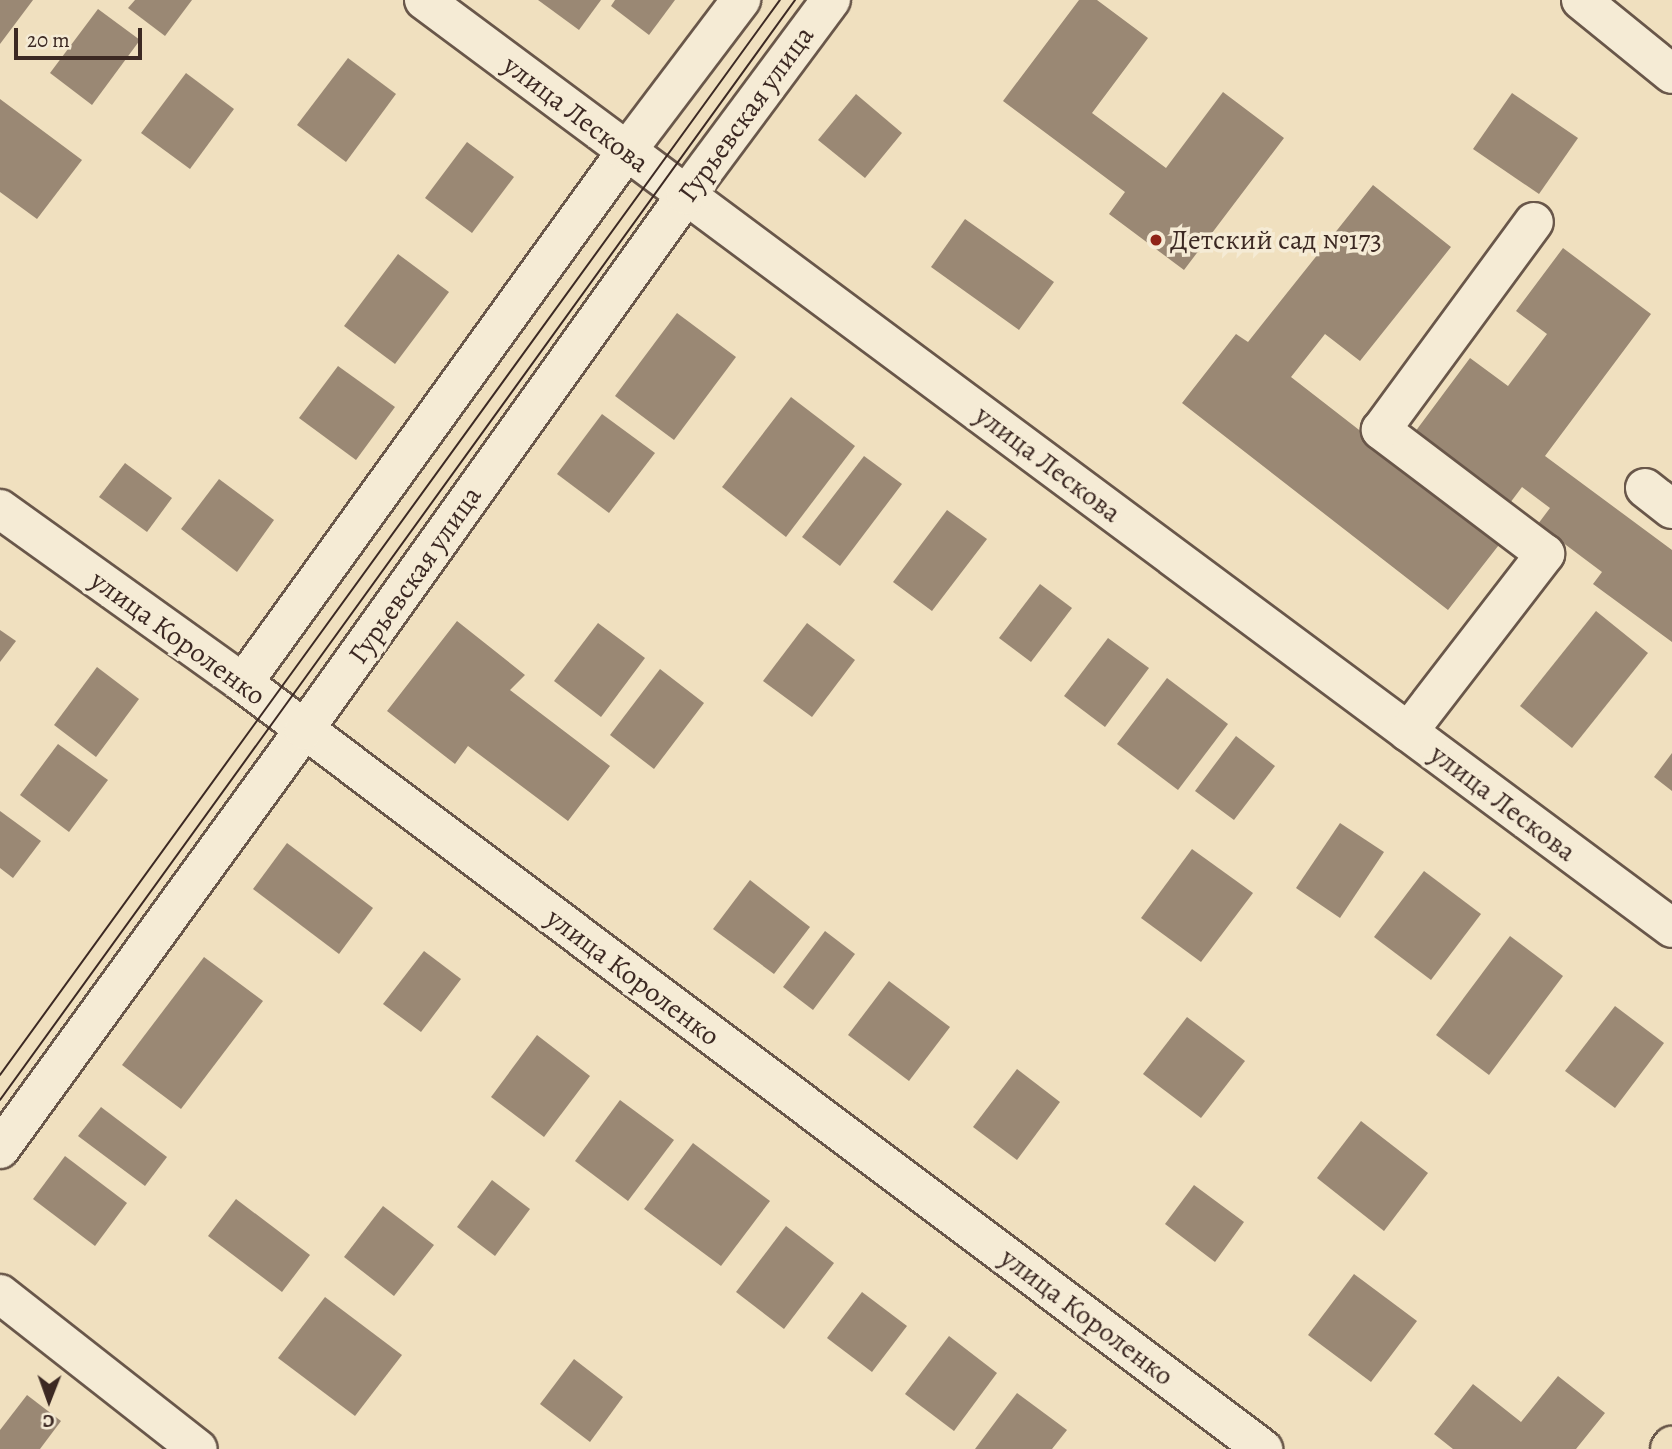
<!DOCTYPE html>
<html>
<head>
<meta charset="utf-8">
<style>
  body { margin:0 }
  #map { position:relative; width:1672px; height:1449px; overflow:hidden; background:#f0e0bf; font-family:Alegreya,serif }
  div>[style] { position:absolute }
  .building>* { inset:0; background:#9a8874 }
  .roads { filter:drop-shadow(2px 0 #69574a) drop-shadow(-2px 0 #69574a) drop-shadow(0 2px #69574a) drop-shadow(0 -2px #69574a) }
  .minor>* { height:38px; margin:-19px; padding:0 19px; transform-origin:19px; border-radius:19px; background:#f5ebd5 }
  .major>* { height:38px; margin:-19px; padding:0 19px; transform-origin:19px; border-radius:19px; background:#f0e0bf }
  .tram>* { height:2px; margin:-1px; padding:0 1px; transform-origin:1px; border-radius:1px; background:#3c2923 }
  .dots>* { width:19px; height:19px; translate:-50% -50%; box-sizing:border-box; border:4px solid #f5ebd5; border-radius:50% }
  span { translate:-50% -50%; white-space:nowrap; text-align:center; line-height:1.15; -webkit-text-stroke:7px #f5ebd5; paint-order:stroke }
  .street-label { font-size:28px; color:#3c2923 }
  .poi-label { font-size:28px; color:#3c2923 }
  .left { translate:0 -50%; text-align:left }
  .north { position:absolute; left:14px; top:1365px; width:70px; height:70px; -webkit-text-stroke:5px #f5ebd5; paint-order:stroke; rotate:181deg; font-size:19px; font-weight:700; line-height:28px; text-align:center; color:#3c2923 }
  .north::after { content:''; display:block; margin:auto; width:24px; height:32px; background:#3c2923; clip-path:polygon(50% 0,100% 100%,50% 72%,0 100%) }
  .scale { position:absolute; left:14px; top:28px; width:128px; height:32px; box-sizing:border-box; border:4px solid #3c2923; border-top:0; padding-left:9px; font-size:21px; line-height:24px; white-space:nowrap; color:#3c2923; -webkit-text-stroke:5px #f5ebd5; paint-order:stroke }
</style>
</head>
<body>
<div id="map">
  <div class="building">
    <i style="clip-path:polygon(0 0,33px 0,0 44px)"></i>
    <i style="clip-path:polygon(135px 0,192px 0,165px 36px,128px 8px)"></i>
    <i style="clip-path:polygon(538px 0,601px 0,579px 30px)"></i>
    <i style="clip-path:polygon(615px 0,675px 0,649px 35px,611px 6px)"></i>
    <i style="clip-path:polygon(1079px 0,1097px 0,1148px 38px,1092px 113px,1166px 168px,1223px 92px,1284px 138px,1184px 270px,1109px 214px,1125px 192px,1003px 101px)"></i>
    <i style="clip-path:polygon(98px 9px,140px 40px,92px 105px,50px 73px)"></i>
    <i style="clip-path:polygon(348px 58px,396px 94px,346px 162px,297px 125px)"></i>
    <i style="clip-path:polygon(186px 73px,234px 109px,190px 169px,141px 133px)"></i>
    <i style="clip-path:polygon(1512px 93px,1578px 138px,1539px 194px,1473px 149px)"></i>
    <i style="clip-path:polygon(856px 94px,902px 133px,865px 178px,818px 140px)"></i>
    <i style="clip-path:polygon(0 99px,82px 160px,37px 219px,0 192px)"></i>
    <i style="clip-path:polygon(467px 142px,514px 177px,472px 233px,425px 198px)"></i>
    <i style="clip-path:polygon(1373px 185px,1451px 247px,1360px 361px,1325px 334px,1291px 377px,1502px 541px,1448px 610px,1182px 403px,1236px 334px,1248px 342px)"></i>
    <i style="clip-path:polygon(965px 219px,1054px 282px,1019px 330px,931px 267px)"></i>
    <i style="clip-path:polygon(1563px 248px,1651px 314px,1545px 456px,1672px 550px,1672px 642px,1593px 584px,1602px 572px,1538px 524px,1550px 508px,1522px 487px,1507px 507px,1412px 436px,1470px 358px,1508px 386px,1547px 334px,1516px 311px)"></i>
    <i style="clip-path:polygon(398px 254px,449px 292px,395px 364px,344px 326px)"></i>
    <i style="clip-path:polygon(677px 313px,736px 357px,674px 440px,615px 396px)"></i>
    <i style="clip-path:polygon(338px 366px,395px 407px,356px 460px,299px 418px)"></i>
    <i style="clip-path:polygon(791px 397px,855px 446px,786px 537px,722px 487px)"></i>
    <i style="clip-path:polygon(602px 414px,655px 453px,609px 513px,557px 474px)"></i>
    <i style="clip-path:polygon(864px 456px,902px 484px,840px 566px,802px 537px)"></i>
    <i style="clip-path:polygon(125px 463px,172px 498px,147px 532px,99px 497px)"></i>
    <i style="clip-path:polygon(219px 479px,274px 520px,237px 572px,181px 529px)"></i>
    <i style="clip-path:polygon(947px 510px,987px 539px,932px 611px,893px 582px)"></i>
    <i style="clip-path:polygon(1040px 584px,1072px 608px,1031px 662px,999px 638px)"></i>
    <i style="clip-path:polygon(1596px 611px,1648px 653px,1572px 748px,1520px 706px)"></i>
    <i style="clip-path:polygon(457px 621px,525px 675px,510px 690px,610px 766px,568px 821px,468px 746px,455px 764px,387px 711px)"></i>
    <i style="clip-path:polygon(598px 623px,645px 658px,601px 717px,554px 681px)"></i>
    <i style="clip-path:polygon(807px 623px,855px 660px,812px 717px,763px 681px)"></i>
    <i style="clip-path:polygon(0 630px,16px 641px,0 662px)"></i>
    <i style="clip-path:polygon(1108px 638px,1149px 668px,1105px 727px,1064px 696px)"></i>
    <i style="clip-path:polygon(97px 667px,139px 699px,96px 757px,54px 725px)"></i>
    <i style="clip-path:polygon(660px 669px,704px 703px,654px 769px,610px 735px)"></i>
    <i style="clip-path:polygon(1167px 678px,1228px 724px,1178px 790px,1117px 744px)"></i>
    <i style="clip-path:polygon(1236px 736px,1275px 766px,1234px 820px,1195px 791px)"></i>
    <i style="clip-path:polygon(58px 744px,108px 780px,69px 832px,20px 795px)"></i>
    <i style="clip-path:polygon(1672px 753px,1672px 791px,1654px 777px)"></i>
    <i style="clip-path:polygon(0 811px,41px 841px,13px 878px,0 868px)"></i>
    <i style="clip-path:polygon(1340px 823px,1384px 852px,1340px 918px,1296px 888px)"></i>
    <i style="clip-path:polygon(287px 843px,373px 908px,339px 954px,253px 889px)"></i>
    <i style="clip-path:polygon(1192px 849px,1253px 893px,1201px 962px,1141px 918px)"></i>
    <i style="clip-path:polygon(1424px 871px,1481px 914px,1431px 980px,1374px 937px)"></i>
    <i style="clip-path:polygon(750px 880px,810px 927px,774px 974px,713px 929px)"></i>
    <i style="clip-path:polygon(825px 931px,855px 954px,813px 1010px,783px 987px)"></i>
    <i style="clip-path:polygon(1510px 936px,1563px 976px,1489px 1075px,1436px 1035px)"></i>
    <i style="clip-path:polygon(424px 951px,461px 979px,421px 1032px,383px 1004px)"></i>
    <i style="clip-path:polygon(204px 957px,263px 1001px,181px 1109px,122px 1065px)"></i>
    <i style="clip-path:polygon(889px 981px,950px 1027px,909px 1081px,848px 1035px)"></i>
    <i style="clip-path:polygon(1615px 1006px,1664px 1043px,1615px 1108px,1565px 1071px)"></i>
    <i style="clip-path:polygon(1187px 1017px,1245px 1061px,1201px 1118px,1143px 1074px)"></i>
    <i style="clip-path:polygon(537px 1035px,590px 1076px,544px 1137px,491px 1097px)"></i>
    <i style="clip-path:polygon(1017px 1069px,1060px 1102px,1017px 1160px,973px 1127px)"></i>
    <i style="clip-path:polygon(620px 1100px,674px 1140px,628px 1201px,575px 1161px)"></i>
    <i style="clip-path:polygon(101px 1107px,167px 1157px,145px 1186px,78px 1136px)"></i>
    <i style="clip-path:polygon(1361px 1121px,1428px 1173px,1384px 1231px,1317px 1178px)"></i>
    <i style="clip-path:polygon(693px 1143px,770px 1201px,721px 1266px,644px 1209px)"></i>
    <i style="clip-path:polygon(65px 1156px,127px 1203px,95px 1246px,33px 1199px)"></i>
    <i style="clip-path:polygon(492px 1180px,530px 1209px,495px 1256px,457px 1227px)"></i>
    <i style="clip-path:polygon(1194px 1185px,1244px 1222px,1215px 1262px,1165px 1224px)"></i>
    <i style="clip-path:polygon(236px 1199px,310px 1255px,282px 1292px,208px 1236px)"></i>
    <i style="clip-path:polygon(383px 1206px,434px 1245px,394px 1296px,344px 1257px)"></i>
    <i style="clip-path:polygon(786px 1226px,834px 1263px,784px 1329px,736px 1292px)"></i>
    <i style="clip-path:polygon(1354px 1274px,1417px 1321px,1371px 1382px,1308px 1335px)"></i>
    <i style="clip-path:polygon(862px 1292px,907px 1326px,872px 1372px,827px 1338px)"></i>
    <i style="clip-path:polygon(325px 1297px,402px 1355px,355px 1416px,278px 1358px)"></i>
    <i style="clip-path:polygon(949px 1336px,997px 1373px,954px 1431px,905px 1394px)"></i>
    <i style="clip-path:polygon(574px 1359px,623px 1397px,590px 1442px,540px 1404px)"></i>
    <i style="clip-path:polygon(1558px 1376px,1605px 1413px,1576px 1449px,1453px 1449px,1434px 1434px,1473px 1384px,1521px 1422px)"></i>
    <i style="clip-path:polygon(1017px 1393px,1067px 1430px,1052px 1449px,975px 1449px)"></i>
    <i style="clip-path:polygon(27px 1395px,61px 1421px,40px 1449px,0 1449px,0 1430px)"></i>
  </div>
  <div class="roads">
    <div class="minor">
      <i style="left:424px;top:0;width:1555px;rotate:36.63deg"></i>
      <i style="left:1581px;top:0;width:117px;rotate:39.1deg"></i>
      <i style="left:1645px;top:488px;width:34px;rotate:38deg"></i>
      <i style="left:0;top:509px;width:299px;rotate:35.6deg"></i>
      <i style="left:243px;top:683px;width:1276px;rotate:36.91deg"></i>
      <i style="left:243px;top:683px;width:655px;rotate:-54.2deg"></i>
      <i style="left:626px;top:152px;width:191px;rotate:-52.9deg"></i>
      <i style="left:1408px;top:732px;width:225px;rotate:-52.4deg"></i>
      <i style="left:1545px;top:554px;width:206px;rotate:-142.9deg"></i>
      <i style="left:1381px;top:430px;width:258px;rotate:-53.7deg"></i>
      <i style="left:0;top:1149px;width:518px;rotate:-54.04deg"></i>
      <i style="left:304px;top:730px;width:657px;rotate:-54.47deg"></i>
      <i style="left:686px;top:195px;width:243px;rotate:-53.4deg"></i>
      <i style="left:0;top:1294px;width:251px;rotate:38.1deg"></i>
    </div>
    <div class="major">
      <i style="left:1670px;top:1449px;width:4px;rotate:-56deg"></i>
    </div>
  </div>
  <div class="tram">
    <i style="left:0;top:1075px;width:1328px;rotate:-54.04deg"></i>
    <i style="left:0;top:1100px;width:1357px;rotate:-54.14deg"></i>
  </div>
  <div class="dots">
    <i style="left:1156px;top:240px;background:#8f2418"></i>
  </div>
  <div class="street-label">
    <span style="left:576px;top:114px;rotate:37deg">улица Лескова</span>
    <span style="left:746px;top:114px;rotate:-54deg">Гурьевская улица</span>
    <span style="left:1048px;top:464px;rotate:37deg">улица Лескова</span>
    <span style="left:415px;top:575px;rotate:-55deg">Гурьевская улица</span>
    <span style="left:178px;top:638px;rotate:36deg">улица Короленко</span>
    <span style="left:1503px;top:803px;rotate:37deg">улица Лескова</span>
    <span style="left:633px;top:977px;rotate:37deg">улица Короленко</span>
    <span style="left:1087px;top:1317px;rotate:37deg">улица Короленко</span>
  </div>
  <div class="poi-label">
    <span class="left" style="left:1170px;top:240px">Детский сад №173</span>
  </div>
  <div class="north">С</div>
  <div class="scale">20 m</div>
</div>
</body>
</html>
